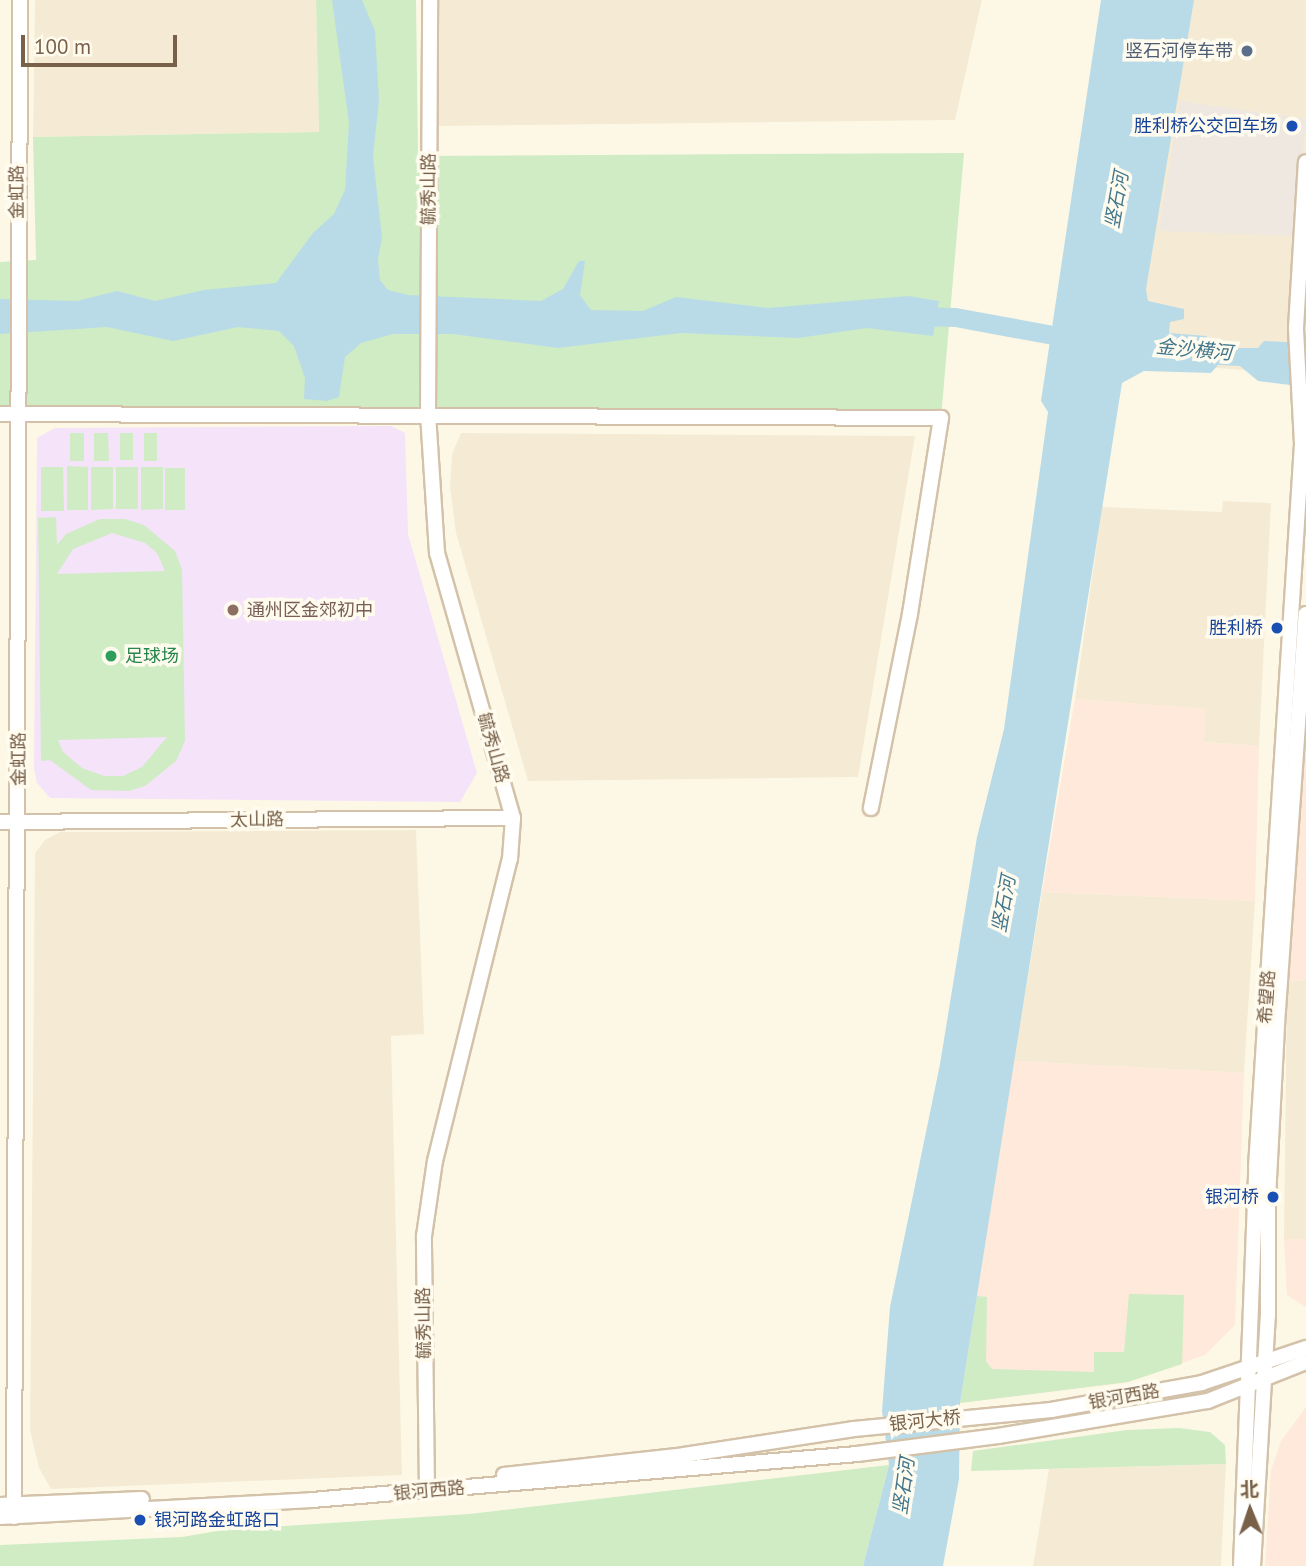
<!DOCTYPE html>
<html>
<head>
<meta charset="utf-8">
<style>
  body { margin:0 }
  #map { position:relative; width:1306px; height:1566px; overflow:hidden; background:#fdf8e6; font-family:"PT Sans","Noto Sans SC",sans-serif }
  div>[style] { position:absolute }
  .residential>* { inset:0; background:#f5ebd4 }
  .commercial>* { inset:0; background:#fee9da }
  .industrial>* { inset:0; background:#eee8e0 }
  .education>* { inset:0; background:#f5e3fa }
  .green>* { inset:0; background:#cfecc4 }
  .water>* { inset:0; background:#b9dbe8 }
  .river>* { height:19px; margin:-9.5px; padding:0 9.5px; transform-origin:9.5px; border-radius:9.5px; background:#b9dbe8 }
  .roads { filter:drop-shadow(2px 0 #d3c2a9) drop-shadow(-2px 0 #d3c2a9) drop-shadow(0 2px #d3c2a9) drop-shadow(0 -2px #d3c2a9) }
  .secondary>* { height:14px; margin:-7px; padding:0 7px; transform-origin:7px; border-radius:7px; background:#fff }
  .dots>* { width:19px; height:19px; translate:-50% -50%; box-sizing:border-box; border:4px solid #fffbee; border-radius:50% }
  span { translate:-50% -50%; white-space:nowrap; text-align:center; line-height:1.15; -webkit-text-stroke:7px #fffbee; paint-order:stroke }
  .service-label { font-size:18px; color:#4e5e75 }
  .right { translate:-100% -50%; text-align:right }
  .transit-label { font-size:18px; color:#164399 }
  .left { translate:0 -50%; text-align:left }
  .street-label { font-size:18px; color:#786049 }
  .education-label { font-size:18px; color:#785e54 }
  .leisure-label { font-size:18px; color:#27864d }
  .water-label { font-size:19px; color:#41768d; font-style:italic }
  .north { position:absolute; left:1215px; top:1475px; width:70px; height:70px; -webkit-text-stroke:5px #fffbee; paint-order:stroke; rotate:358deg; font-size:19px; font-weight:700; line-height:28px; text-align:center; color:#786049 }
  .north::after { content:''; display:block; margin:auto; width:24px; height:32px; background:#786049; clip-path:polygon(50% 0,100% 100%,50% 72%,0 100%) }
  .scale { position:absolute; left:21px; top:35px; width:156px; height:32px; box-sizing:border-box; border:4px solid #786049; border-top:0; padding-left:9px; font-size:21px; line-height:24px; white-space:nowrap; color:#786049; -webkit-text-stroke:5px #fffbee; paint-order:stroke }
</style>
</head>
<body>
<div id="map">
  <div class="residential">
    <i style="clip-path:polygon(35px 0,316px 0,319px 132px,33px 137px)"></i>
    <i style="clip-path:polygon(436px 0,982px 0,955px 120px,436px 126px)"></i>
    <i style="clip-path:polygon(1160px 0,1306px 0,1306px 375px,1101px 359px)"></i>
    <i style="clip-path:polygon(461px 433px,915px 436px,858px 777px,528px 781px,456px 533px,450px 487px,452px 454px)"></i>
    <i style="clip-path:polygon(1223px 501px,1271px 503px,1259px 746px,1204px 742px,1205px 709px,1075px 699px,1102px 507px,1222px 512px)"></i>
    <i style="clip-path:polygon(416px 830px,424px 1034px,391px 1036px,402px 1475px,51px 1489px,39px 1468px,30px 1430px,35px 853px,45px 840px,60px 832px)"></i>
    <i style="clip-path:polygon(1042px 892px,1255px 901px,1244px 1073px,1014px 1061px)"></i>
    <i style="clip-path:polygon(1287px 980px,1306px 981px,1306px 1239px,1284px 1239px)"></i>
    <i style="clip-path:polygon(1226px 1464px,1221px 1566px,1033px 1566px,1049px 1469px)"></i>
  </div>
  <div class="commercial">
    <i style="clip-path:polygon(1075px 699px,1206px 709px,1204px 742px,1259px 746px,1255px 901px,1042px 892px)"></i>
    <i style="clip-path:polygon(1306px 705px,1306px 981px,1287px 980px)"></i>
    <i style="clip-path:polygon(1014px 1061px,1244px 1073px,1235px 1325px,1205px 1355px,1128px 1382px,960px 1403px)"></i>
    <i style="clip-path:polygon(1284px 1239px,1306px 1239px,1306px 1307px,1287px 1295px)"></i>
    <i style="clip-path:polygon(1306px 1407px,1306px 1566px,1265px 1566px,1271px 1470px,1281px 1441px)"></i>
  </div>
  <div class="industrial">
    <i style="clip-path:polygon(1180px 101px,1306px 119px,1294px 236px,1159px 231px)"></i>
  </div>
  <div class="education">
    <i style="clip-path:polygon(391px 426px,405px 433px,408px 534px,477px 773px,460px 802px,50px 798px,37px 783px,34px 769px,37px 438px,55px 428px)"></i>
  </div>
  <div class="green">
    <i style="clip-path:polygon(316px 0,416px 0,418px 156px,964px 153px,941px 418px,0 414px,0 262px,36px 260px,33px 137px,319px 132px)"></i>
    <i style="clip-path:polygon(70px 433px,84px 433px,84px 461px,70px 461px)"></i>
    <i style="clip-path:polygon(94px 433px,108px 433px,109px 461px,94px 461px)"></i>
    <i style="clip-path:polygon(120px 433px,133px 433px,133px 460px,120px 460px)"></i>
    <i style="clip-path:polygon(144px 433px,157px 433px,157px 461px,144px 461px)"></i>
    <i style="clip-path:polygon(67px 466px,88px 467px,88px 510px,67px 510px)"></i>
    <i style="clip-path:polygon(41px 467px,63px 467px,64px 511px,41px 511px)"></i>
    <i style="clip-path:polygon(113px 467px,113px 509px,91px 510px,91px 467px)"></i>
    <i style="clip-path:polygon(116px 467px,138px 467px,138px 509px,116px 509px)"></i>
    <i style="clip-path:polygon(141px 467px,163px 467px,163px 509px,141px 510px)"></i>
    <i style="clip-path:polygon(165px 468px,185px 468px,185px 510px,165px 510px)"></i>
    <i style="clip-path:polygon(evenodd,56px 517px,57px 545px,66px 534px,100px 519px,125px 519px,144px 525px,175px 551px,182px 569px,185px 741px,176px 761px,145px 786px,129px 791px,91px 790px,50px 760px,41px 761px,38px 518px,56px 517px,112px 533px,145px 543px,157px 553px,165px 571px,57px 574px,73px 549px,112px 533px,56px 517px,167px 737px,142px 767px,123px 776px,104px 776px,82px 768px,63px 752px,58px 740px,167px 737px)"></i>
    <i style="clip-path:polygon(1129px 1294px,1184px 1295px,1182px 1364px,1128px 1382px,960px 1403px,977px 1296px,987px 1297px,986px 1361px,992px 1369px,1094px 1372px,1094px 1352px,1124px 1352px)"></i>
    <i style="clip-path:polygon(1179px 1428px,1210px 1432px,1225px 1445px,1226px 1464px,971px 1471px,973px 1451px,1127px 1430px)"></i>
    <i style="clip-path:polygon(889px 1465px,863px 1566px,0 1566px,0 1545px,182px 1537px,223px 1530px,469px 1514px)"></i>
  </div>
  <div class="water">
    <i style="clip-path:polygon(332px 0,362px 0,375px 31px,379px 101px,373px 156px,382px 238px,378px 259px,380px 280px,388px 290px,408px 295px,541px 301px,563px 289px,579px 261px,585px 261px,580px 295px,591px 310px,643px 311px,676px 297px,768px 308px,908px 296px,939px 301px,933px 336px,867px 328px,798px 338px,681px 333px,558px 348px,453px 334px,393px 334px,361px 343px,345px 357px,339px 397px,327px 401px,304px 399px,305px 378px,294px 346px,279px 331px,238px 327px,173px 341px,107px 327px,0 334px,0 299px,77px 301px,117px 291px,155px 301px,204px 290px,276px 283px,313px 233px,334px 214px,345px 190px,349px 123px)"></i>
    <i style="clip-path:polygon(1101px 0,1194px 0,1146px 289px,1148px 301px,1184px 309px,1184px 319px,1170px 322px,1169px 333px,1206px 336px,1215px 345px,1236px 348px,1258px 348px,1264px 341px,1306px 343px,1306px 387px,1258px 381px,1240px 366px,1218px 365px,1211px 373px,1144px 371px,1122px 383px,960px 1403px,959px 1479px,943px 1566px,863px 1566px,889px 1465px,882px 1411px,890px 1307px,940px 1064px,977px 837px,1004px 729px,1048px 412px,1041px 401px)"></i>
  </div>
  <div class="river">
    <i style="left:911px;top:316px;width:44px;rotate:1.3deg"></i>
    <i style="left:955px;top:317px;width:122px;rotate:10.4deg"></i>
  </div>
  <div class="roads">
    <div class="secondary">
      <i style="left:0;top:414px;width:941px;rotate:0.24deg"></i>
      <i style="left:941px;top:418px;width:198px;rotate:99deg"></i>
      <i style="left:910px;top:614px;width:198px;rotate:101.4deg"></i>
      <i style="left:0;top:822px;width:513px;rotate:-0.45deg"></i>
      <i style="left:504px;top:1475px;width:181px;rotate:-6.3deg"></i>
      <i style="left:684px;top:1455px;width:172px;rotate:-8.7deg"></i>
      <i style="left:854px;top:1429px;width:198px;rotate:-5.5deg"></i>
      <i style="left:1051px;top:1410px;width:153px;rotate:-10.1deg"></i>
      <i style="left:1202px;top:1383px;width:110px;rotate:-18.6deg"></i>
      <i style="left:427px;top:1491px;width:255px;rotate:-90.7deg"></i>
      <i style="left:424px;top:1236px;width:76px;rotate:-81.7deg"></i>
      <i style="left:435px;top:1161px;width:311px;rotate:-76.1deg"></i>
      <i style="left:510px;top:859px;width:41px;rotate:-85.8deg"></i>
      <i style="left:513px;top:818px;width:276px;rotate:-106deg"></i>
      <i style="left:437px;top:553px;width:139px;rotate:-93.7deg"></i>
      <i style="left:428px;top:414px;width:414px;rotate:-89.7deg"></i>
      <i style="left:0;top:1505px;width:142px;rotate:-2.4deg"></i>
      <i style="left:0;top:1517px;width:312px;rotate:-3.1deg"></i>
      <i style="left:312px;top:1500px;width:547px;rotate:-4.82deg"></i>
      <i style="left:857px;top:1454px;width:142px;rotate:-7.3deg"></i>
      <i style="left:998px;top:1436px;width:213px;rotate:-9.5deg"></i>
      <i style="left:1208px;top:1401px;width:105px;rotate:-21.7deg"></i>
      <i style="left:14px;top:1517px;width:1517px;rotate:-89.77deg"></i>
      <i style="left:1241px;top:1566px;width:399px;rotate:-87.8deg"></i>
      <i style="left:1256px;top:1167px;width:724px;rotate:-86.36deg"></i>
      <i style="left:1302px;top:444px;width:116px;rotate:-93deg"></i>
      <i style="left:1296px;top:328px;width:166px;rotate:-86.6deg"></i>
      <i style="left:1253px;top:1566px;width:251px;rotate:-86.6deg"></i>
      <i style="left:1268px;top:1315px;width:117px;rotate:-90deg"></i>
      <i style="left:1268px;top:1198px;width:188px;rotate:-87deg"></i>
      <i style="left:1278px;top:1010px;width:397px;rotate:-86deg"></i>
    </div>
  </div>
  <div class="dots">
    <i style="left:1247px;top:51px;background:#5c6f8a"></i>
    <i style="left:1292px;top:126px;background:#1a4fb4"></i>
    <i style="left:233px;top:610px;background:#8d6e63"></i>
    <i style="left:1277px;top:628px;background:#1a4fb4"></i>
    <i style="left:111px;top:656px;background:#2e9e5b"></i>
    <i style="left:1273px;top:1197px;background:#1a4fb4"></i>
    <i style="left:140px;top:1520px;background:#1a4fb4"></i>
  </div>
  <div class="service-label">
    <span class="right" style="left:1233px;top:51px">竖石河停车带</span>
  </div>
  <div class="transit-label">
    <span class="right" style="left:1278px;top:126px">胜利桥公交回车场</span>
    <span class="right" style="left:1263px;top:628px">胜利桥</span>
    <span class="right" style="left:1259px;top:1197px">银河桥</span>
    <span class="left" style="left:154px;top:1520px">银河路金虹路口</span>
  </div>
  <div class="street-label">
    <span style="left:429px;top:189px;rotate:-90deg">毓秀山路</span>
    <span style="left:17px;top:192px;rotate:-90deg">金虹路</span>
    <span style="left:493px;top:748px;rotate:74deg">毓秀山路</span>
    <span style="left:19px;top:759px;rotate:-90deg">金虹路</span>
    <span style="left:257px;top:820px;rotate:-1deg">太山路</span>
    <span style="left:1267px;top:997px;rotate:-86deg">希望路</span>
    <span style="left:424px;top:1323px;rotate:-91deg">毓秀山路</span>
    <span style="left:1124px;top:1397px;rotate:-10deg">银河西路</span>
    <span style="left:925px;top:1421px;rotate:-6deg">银河大桥</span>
    <span style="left:429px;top:1491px;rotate:-5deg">银河西路</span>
  </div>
  <div class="education-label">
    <span class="left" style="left:247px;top:610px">通州区金郊初中</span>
  </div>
  <div class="leisure-label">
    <span class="left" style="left:125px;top:656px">足球场</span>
  </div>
  <div class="water-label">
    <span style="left:1117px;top:200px;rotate:-80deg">竖石河</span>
    <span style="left:1194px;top:350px;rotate:5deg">金沙横河</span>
    <span style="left:1004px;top:904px;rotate:-80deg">竖石河</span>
    <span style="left:904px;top:1486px;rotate:-82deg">竖石河</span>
  </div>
  <div class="north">北</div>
  <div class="scale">100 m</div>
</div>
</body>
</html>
